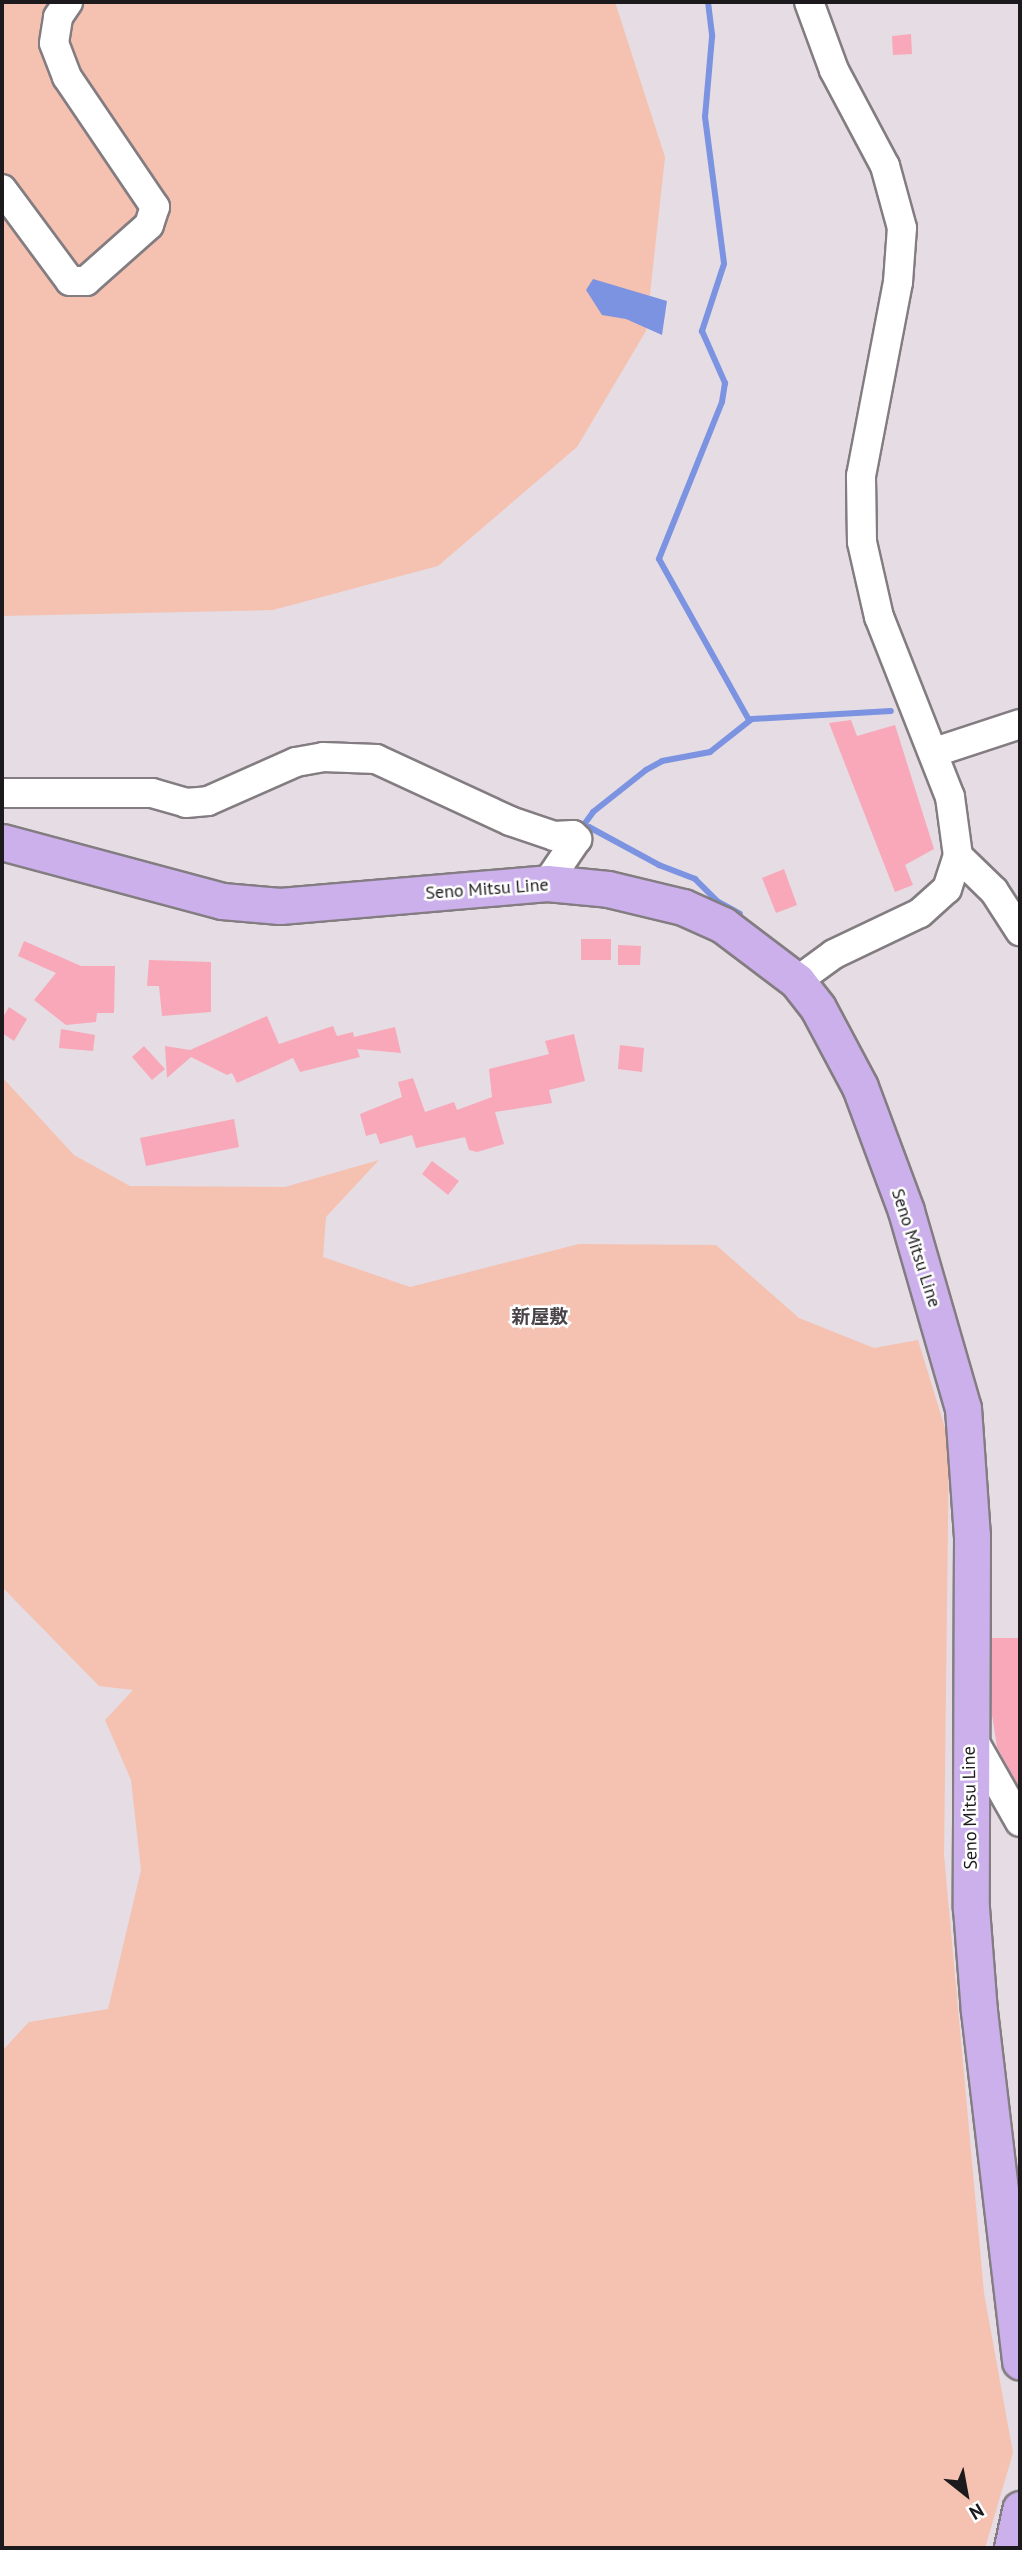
<!DOCTYPE html>
<html>
<head>
<meta charset="utf-8">
<style>
  body { margin:0 }
  #map { position:relative; width:1022px; height:2550px; overflow:hidden; background:#e5dde3; font-family:"PT Sans","Noto Sans JP",sans-serif }
  div>[style] { position:absolute }
  .green>* { inset:0; background:#f5c1b1 }
  .water>* { inset:0; background:#7c93e2 }
  .stream>* { height:6px; margin:-3px; padding:0 3px; transform-origin:3px; border-radius:3px; background:#7c93e2 }
  .building>* { inset:0; background:#f8a8b8 }
  .roads { filter:drop-shadow(2px 0 #837d81) drop-shadow(-2px 0 #837d81) drop-shadow(0 2px #837d81) drop-shadow(0 -2px #837d81) }
  .minor>* { height:28px; margin:-14px; padding:0 14px; transform-origin:14px; border-radius:14px; background:#fff }
  .major>* { height:35px; margin:-17.5px; padding:0 17.5px; transform-origin:17.5px; border-radius:17.5px; background:#cbb0ec }
  span { translate:-50% -50%; white-space:nowrap; text-align:center; line-height:1.15; -webkit-text-stroke:5px #fff; paint-order:stroke }
  .street-label { font-size:18px; color:#1c1a1c }
  .neighbourhood-label { font-size:19px; color:#494347; font-weight:700 }
  .frame { position:absolute; inset:0; border:4px solid #1c1a1c; pointer-events:none }
  .north { position:absolute; left:931px; top:2459px; width:70px; height:70px; -webkit-text-stroke:5px #fff; paint-order:stroke; rotate:149deg; font-size:19px; font-weight:700; line-height:28px; text-align:center; color:#1c1a1c }
  .north::after { content:''; display:block; margin:auto; width:24px; height:32px; background:#1c1a1c; clip-path:polygon(50% 0,100% 100%,50% 72%,0 100%) }
</style>
</head>
<body>
<div id="map">
  <div class="green">
    <i style="clip-path:polygon(2px 2px,615px 2px,665px 157px,646px 331px,577px 447px,438px 566px,273px 610px,2px 616px)"></i>
    <i style="clip-path:polygon(2px 1077px,74px 1155px,130px 1186px,285px 1187px,379px 1160px,326px 1217px,323px 1257px,410px 1287px,579px 1244px,716px 1245px,799px 1318px,874px 1348px,918px 1340px,949px 1441px,944px 1855px,984px 2293px,1013px 2453px,985px 2548px,2px 2548px,2px 2051px,29px 2022px,108px 2009px,141px 1870px,131px 1780px,105px 1720px,133px 1690px,99px 1686px,2px 1587px)"></i>
  </div>
  <div class="water">
    <i style="clip-path:polygon(593px 279px,667px 301px,662px 335px,626px 319px,602px 315px,586px 290px)"></i>
  </div>
  <div class="stream">
    <i style="left:708px;top:2px;width:35px;rotate:83deg"></i>
    <i style="left:712px;top:37px;width:80px;rotate:95deg"></i>
    <i style="left:705px;top:117px;width:148px;rotate:82.6deg"></i>
    <i style="left:724px;top:264px;width:71px;rotate:108.2deg"></i>
    <i style="left:702px;top:331px;width:57px;rotate:66.1deg"></i>
    <i style="left:725px;top:383px;width:19px;rotate:99deg"></i>
    <i style="left:722px;top:402px;width:169px;rotate:111.9deg"></i>
    <i style="left:659px;top:559px;width:184px;rotate:60.8deg"></i>
    <i style="left:583px;top:826px;width:17px;rotate:-54deg"></i>
    <i style="left:593px;top:812px;width:68px;rotate:-38.4deg"></i>
    <i style="left:646px;top:770px;width:18px;rotate:-29deg"></i>
    <i style="left:662px;top:761px;width:49px;rotate:-10.6deg"></i>
    <i style="left:710px;top:752px;width:53px;rotate:-38.2deg"></i>
    <i style="left:752px;top:719px;width:139px;rotate:-3.3deg"></i>
    <i style="left:575px;top:828px;width:14px;rotate:-4deg"></i>
    <i style="left:589px;top:827px;width:80px;rotate:28.5deg"></i>
    <i style="left:659px;top:865px;width:39px;rotate:21deg"></i>
    <i style="left:695px;top:879px;width:31px;rotate:45deg"></i>
    <i style="left:717px;top:901px;width:26px;rotate:29deg"></i>
  </div>
  <div class="building">
    <i style="clip-path:polygon(911px 34px,912px 54px,893px 55px,892px 36px)"></i>
    <i style="clip-path:polygon(851px 720px,857px 736px,895px 725px,934px 849px,905px 865px,913px 885px,895px 892px,829px 723px)"></i>
    <i style="clip-path:polygon(784px 869px,797px 905px,776px 913px,762px 878px)"></i>
    <i style="clip-path:polygon(581px 939px,611px 939px,611px 960px,581px 960px)"></i>
    <i style="clip-path:polygon(24px 941px,81px 966px,115px 966px,114px 1013px,97px 1013px,96px 1022px,66px 1025px,34px 1000px,56px 973px,18px 956px)"></i>
    <i style="clip-path:polygon(618px 945px,641px 946px,640px 965px,618px 965px)"></i>
    <i style="clip-path:polygon(149px 960px,211px 962px,211px 1012px,162px 1016px,159px 986px,147px 986px)"></i>
    <i style="clip-path:polygon(9px 1007px,27px 1019px,14px 1041px,2px 1033px,2px 1019px)"></i>
    <i style="clip-path:polygon(267px 1016px,279px 1044px,333px 1026px,337px 1036px,353px 1032px,354px 1037px,395px 1027px,401px 1053px,357px 1049px,360px 1057px,300px 1072px,293px 1058px,237px 1083px,232px 1073px,227px 1075px,191px 1057px,167px 1078px,165px 1046px,190px 1050px)"></i>
    <i style="clip-path:polygon(61px 1029px,95px 1035px,93px 1051px,59px 1048px)"></i>
    <i style="clip-path:polygon(574px 1034px,585px 1081px,549px 1090px,552px 1103px,495px 1112px,504px 1144px,477px 1152px,469px 1150px,465px 1137px,416px 1148px,412px 1135px,380px 1144px,376px 1133px,366px 1136px,360px 1114px,402px 1097px,398px 1082px,413px 1078px,425px 1112px,454px 1102px,457px 1110px,492px 1097px,489px 1069px,549px 1054px,545px 1041px)"></i>
    <i style="clip-path:polygon(620px 1045px,644px 1048px,642px 1072px,618px 1069px)"></i>
    <i style="clip-path:polygon(144px 1046px,165px 1069px,152px 1080px,132px 1057px)"></i>
    <i style="clip-path:polygon(234px 1119px,239px 1147px,146px 1166px,140px 1138px)"></i>
    <i style="clip-path:polygon(432px 1161px,459px 1181px,448px 1195px,422px 1174px)"></i>
    <i style="clip-path:polygon(992px 1638px,1020px 1638px,1020px 1789px,997px 1747px,992px 1715px)"></i>
  </div>
  <div class="roads">
    <div class="minor">
      <i style="left:2px;top:189px;width:114px;rotate:53.5deg"></i>
      <i style="left:70px;top:281px;width:16px"></i>
      <i style="left:86px;top:281px;width:84px;rotate:-41.6deg"></i>
      <i style="left:149px;top:225px;width:19px;rotate:-72deg"></i>
      <i style="left:155px;top:207px;width:157px;rotate:-124.1deg"></i>
      <i style="left:67px;top:77px;width:36px;rotate:-111deg"></i>
      <i style="left:54px;top:43px;width:26px;rotate:-81deg"></i>
      <i style="left:58px;top:17px;width:18px;rotate:-56deg"></i>
      <i style="left:935px;top:752px;width:89px;rotate:-18.2deg"></i>
      <i style="left:2px;top:793px;width:150px"></i>
      <i style="left:152px;top:793px;width:35px;rotate:16deg"></i>
      <i style="left:186px;top:803px;width:22px;rotate:-5deg"></i>
      <i style="left:208px;top:801px;width:96px;rotate:-23.9deg"></i>
      <i style="left:296px;top:762px;width:27px;rotate:-10deg"></i>
      <i style="left:323px;top:757px;width:53px;rotate:2.2deg"></i>
      <i style="left:376px;top:759px;width:148px;rotate:24.8deg"></i>
      <i style="left:510px;top:821px;width:46px;rotate:18.8deg"></i>
      <i style="left:554px;top:836px;width:19px;rotate:-3deg"></i>
      <i style="left:573px;top:835px;width:6px;rotate:45deg"></i>
      <i style="left:577px;top:839px;width:53px;rotate:124.3deg"></i>
      <i style="left:958px;top:856px;width:50px;rotate:44.2deg"></i>
      <i style="left:994px;top:891px;width:48px;rotate:57deg"></i>
      <i style="left:797px;top:981px;width:46px;rotate:-36.1deg"></i>
      <i style="left:834px;top:954px;width:95px;rotate:-25.5deg"></i>
      <i style="left:920px;top:913px;width:36px;rotate:-42deg"></i>
      <i style="left:947px;top:889px;width:35px;rotate:-72deg"></i>
      <i style="left:958px;top:856px;width:60px;rotate:-97.7deg"></i>
      <i style="left:950px;top:797px;width:193px;rotate:-111.5deg"></i>
      <i style="left:879px;top:617px;width:77px;rotate:-102.8deg"></i>
      <i style="left:862px;top:542px;width:66px;rotate:-90.9deg"></i>
      <i style="left:861px;top:476px;width:197px;rotate:-79.2deg"></i>
      <i style="left:898px;top:282px;width:54px;rotate:-85.8deg"></i>
      <i style="left:902px;top:228px;width:64px;rotate:-105.3deg"></i>
      <i style="left:885px;top:166px;width:109px;rotate:-118deg"></i>
      <i style="left:834px;top:70px;width:72px;rotate:-110.2deg"></i>
      <i style="left:970px;top:1734px;width:101px;rotate:60.4deg"></i>
    </div>
    <div class="major">
      <i style="left:2px;top:842px;width:228px;rotate:15deg"></i>
      <i style="left:222px;top:901px;width:58px;rotate:4.9deg"></i>
      <i style="left:280px;top:906px;width:268px;rotate:-4.9deg"></i>
      <i style="left:547px;top:883px;width:61px;rotate:5.6deg"></i>
      <i style="left:608px;top:889px;width:77px;rotate:13.5deg"></i>
      <i style="left:683px;top:907px;width:44px;rotate:24.2deg"></i>
      <i style="left:723px;top:925px;width:93px;rotate:37.1deg"></i>
      <i style="left:797px;top:981px;width:34px;rotate:52deg"></i>
      <i style="left:818px;top:1008px;width:89px;rotate:62deg"></i>
      <i style="left:860px;top:1087px;width:132px;rotate:69.6deg"></i>
      <i style="left:906px;top:1211px;width:205px;rotate:73.9deg"></i>
      <i style="left:963px;top:1408px;width:128px;rotate:86deg"></i>
      <i style="left:972px;top:1536px;width:372px;rotate:90.2deg"></i>
      <i style="left:971px;top:1908px;width:103px;rotate:85.6deg"></i>
      <i style="left:979px;top:2011px;width:353px;rotate:83.3deg"></i>
      <i style="left:1012px;top:2548px;width:40px;rotate:-78deg"></i>
    </div>
  </div>
  <div class="street-label">
    <span style="left:487px;top:889px;rotate:-4deg">Seno Mitsu Line</span>
    <span style="left:916px;top:1248px;rotate:72deg">Seno Mitsu Line</span>
    <span style="left:970px;top:1808px;rotate:-91deg">Seno Mitsu Line</span>
  </div>
  <div class="neighbourhood-label">
    <span style="left:540px;top:1317px">新屋敷</span>
  </div>
  <div class="frame"></div>
  <div class="north">N</div>
</div>
</body>
</html>
